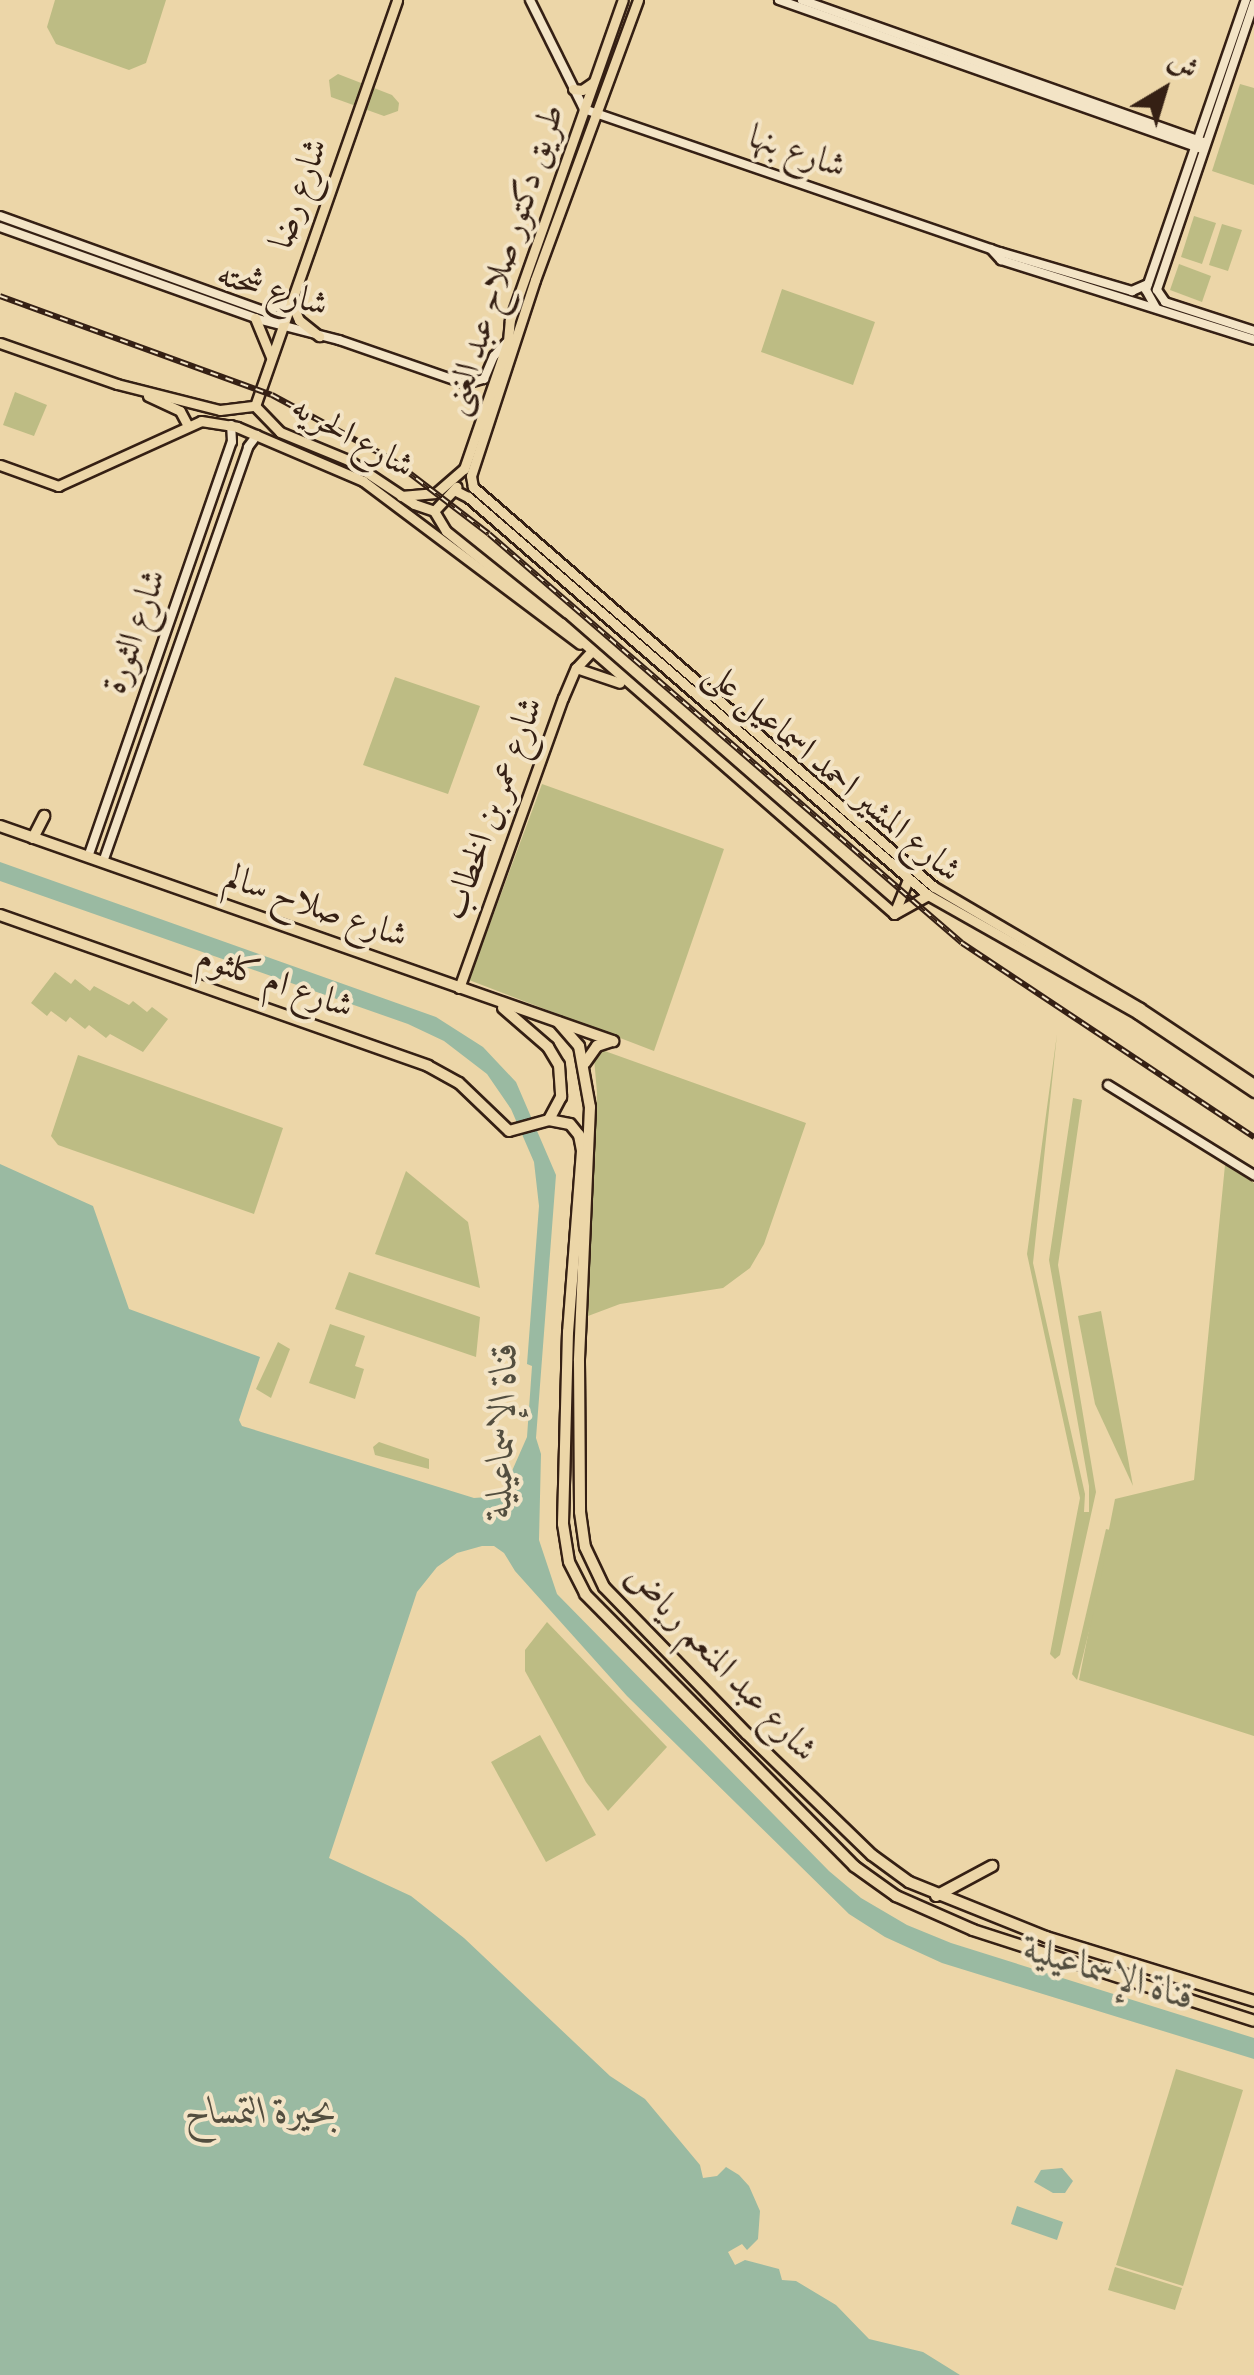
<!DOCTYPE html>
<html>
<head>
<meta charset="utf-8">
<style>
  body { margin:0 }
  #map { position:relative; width:1254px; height:2375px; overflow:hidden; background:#ecd6a8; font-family:Vollkorn,Amiri,serif }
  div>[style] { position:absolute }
  .green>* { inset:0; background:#bdbc84 }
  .water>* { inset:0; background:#9abaa2 }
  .roads { filter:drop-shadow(2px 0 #352014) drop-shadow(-2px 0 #352014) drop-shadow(0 2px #352014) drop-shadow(0 -2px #352014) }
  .secondary>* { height:8px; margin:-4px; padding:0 4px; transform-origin:4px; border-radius:4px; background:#f3e4c6 }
  .primary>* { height:9px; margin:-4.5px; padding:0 4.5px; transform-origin:4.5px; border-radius:4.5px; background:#ecd6a8 }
  .highway>* { height:10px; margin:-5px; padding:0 5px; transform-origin:5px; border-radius:5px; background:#ecd6a8 }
  .rail>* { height:6px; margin-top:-3px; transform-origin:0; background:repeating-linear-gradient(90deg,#f3e4c6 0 8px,#352014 0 16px); box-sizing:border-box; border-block:2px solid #352014 }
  span { translate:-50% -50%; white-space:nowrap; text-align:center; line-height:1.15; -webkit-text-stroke:8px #f3e4c6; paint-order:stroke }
  .street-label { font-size:35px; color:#352014 }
  .water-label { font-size:38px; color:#534e3f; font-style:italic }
  .north { position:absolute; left:1114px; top:40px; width:100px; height:100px; -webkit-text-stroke:8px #f3e4c6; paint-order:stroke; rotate:38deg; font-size:28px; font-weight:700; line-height:40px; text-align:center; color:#352014 }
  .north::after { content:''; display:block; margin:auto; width:35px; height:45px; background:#352014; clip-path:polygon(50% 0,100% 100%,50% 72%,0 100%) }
</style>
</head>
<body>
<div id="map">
  <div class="green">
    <i style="clip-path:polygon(55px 0,166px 0,146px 63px,129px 70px,56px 44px,47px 27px)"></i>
    <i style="clip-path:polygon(338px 74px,392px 95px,399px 103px,398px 111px,384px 116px,331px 97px,329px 80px)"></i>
    <i style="clip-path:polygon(1240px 84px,1254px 88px,1254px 185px,1212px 171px)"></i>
    <i style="clip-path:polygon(1194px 216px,1216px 223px,1202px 264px,1181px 257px)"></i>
    <i style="clip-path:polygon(1222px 224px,1242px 230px,1228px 271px,1209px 265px)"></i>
    <i style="clip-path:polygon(1179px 264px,1211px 276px,1202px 302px,1170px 290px)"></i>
    <i style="clip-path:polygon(782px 289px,875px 322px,853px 385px,761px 352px)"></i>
    <i style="clip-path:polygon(15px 392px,47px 405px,34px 436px,3px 425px)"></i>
    <i style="clip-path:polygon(395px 677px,480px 706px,448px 794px,363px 765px)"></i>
    <i style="clip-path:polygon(542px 784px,724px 849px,654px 1051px,469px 980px)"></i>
    <i style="clip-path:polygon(55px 972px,71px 984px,75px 979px,90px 991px,94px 986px,129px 1005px,133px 1001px,147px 1012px,152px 1007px,168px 1019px,143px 1052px,110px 1034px,106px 1038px,89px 1025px,85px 1029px,70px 1017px,66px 1022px,51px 1011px,47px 1016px,31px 1003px)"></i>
    <i style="clip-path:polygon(1057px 1034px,1033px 1263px,1085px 1494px,1084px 1512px,1089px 1512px,1089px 1486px,1049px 1260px,1073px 1098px,1082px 1100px,1058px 1265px,1096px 1492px,1060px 1655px,1055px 1659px,1050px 1654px,1080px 1498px,1027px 1254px)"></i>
    <i style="clip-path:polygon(602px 1050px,806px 1123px,764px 1244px,750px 1268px,723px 1288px,620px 1304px,588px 1316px,597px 1093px,594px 1058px)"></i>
    <i style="clip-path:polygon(78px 1055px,283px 1128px,254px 1214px,58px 1145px,51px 1136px)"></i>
    <i style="clip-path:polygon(1225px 1165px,1254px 1183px,1254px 1736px,1079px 1680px,1115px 1499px,1194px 1480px)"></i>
    <i style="clip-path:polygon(406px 1171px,468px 1222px,480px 1288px,375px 1254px)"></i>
    <i style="clip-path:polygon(349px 1272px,480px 1317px,476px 1357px,335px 1309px)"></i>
    <i style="clip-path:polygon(1101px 1311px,1133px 1486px,1095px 1404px,1078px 1316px)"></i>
    <i style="clip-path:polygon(330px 1324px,365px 1336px,355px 1366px,364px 1369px,355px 1399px,309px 1383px)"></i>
    <i style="clip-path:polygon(278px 1342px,290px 1349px,271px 1398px,256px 1389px)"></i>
    <i style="clip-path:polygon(379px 1442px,429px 1459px,429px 1469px,375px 1455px,373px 1447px)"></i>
    <i style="clip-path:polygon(1106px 1529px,1110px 1530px,1096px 1603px,1077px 1680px,1072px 1674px)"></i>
    <i style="clip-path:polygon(547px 1622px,667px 1747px,608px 1811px,586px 1782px,525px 1671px,525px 1650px)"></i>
    <i style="clip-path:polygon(540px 1735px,596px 1835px,546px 1862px,491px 1762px)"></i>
    <i style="clip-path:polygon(1176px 2069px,1243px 2090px,1183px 2286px,1116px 2265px)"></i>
    <i style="clip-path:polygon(1115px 2267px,1182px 2288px,1175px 2310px,1108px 2290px)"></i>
  </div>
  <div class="water">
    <i style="clip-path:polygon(0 862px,436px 1017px,483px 1047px,516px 1082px,556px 1175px,536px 1438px,541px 1454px,539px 1540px,557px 1594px,829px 1871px,861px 1898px,907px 1925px,951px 1943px,1254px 2038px,1254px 2059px,942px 1963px,885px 1937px,849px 1914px,627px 1696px,515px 1571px,504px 1553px,494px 1546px,482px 1546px,457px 1553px,437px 1567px,417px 1592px,329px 1858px,411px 1896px,464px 1938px,610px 2076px,645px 2099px,700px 2165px,703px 2178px,717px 2176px,726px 2167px,739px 2175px,749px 2186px,760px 2211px,758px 2239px,747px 2250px,742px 2244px,728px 2252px,735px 2265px,745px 2260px,779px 2269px,782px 2280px,796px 2281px,836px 2305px,869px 2339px,923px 2352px,960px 2375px,0 2375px,0 1164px,93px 1206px,129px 1309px,260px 1357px,239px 1420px,242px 1426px,474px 1498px,501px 1496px,527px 1437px,532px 1366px,527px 1364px,539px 1206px,534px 1162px,511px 1109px,487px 1074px,444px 1041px,408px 1024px,0 881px)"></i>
    <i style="clip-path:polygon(1062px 2168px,1073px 2181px,1065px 2193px,1053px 2193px,1034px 2182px,1041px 2170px)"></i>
    <i style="clip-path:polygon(1017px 2206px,1063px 2222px,1057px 2240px,1011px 2224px)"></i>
  </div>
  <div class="roads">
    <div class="secondary">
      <i style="left:530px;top:0;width:122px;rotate:63.6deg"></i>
      <i style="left:584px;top:109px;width:440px;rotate:19deg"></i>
      <i style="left:1000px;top:252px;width:138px;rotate:16.5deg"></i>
      <i style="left:1132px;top:291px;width:17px;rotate:-24deg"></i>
      <i style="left:779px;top:0;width:449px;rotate:19.4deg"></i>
      <i style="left:802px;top:0;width:428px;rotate:19.5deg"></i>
      <i style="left:1254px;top:3px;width:303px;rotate:108.7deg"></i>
      <i style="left:1157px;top:290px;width:14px;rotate:56deg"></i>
      <i style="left:1165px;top:302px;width:94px;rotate:18deg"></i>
      <i style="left:0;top:216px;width:281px;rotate:19.8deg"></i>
      <i style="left:264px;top:311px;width:28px;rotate:-18deg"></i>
      <i style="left:0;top:227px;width:277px;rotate:19.6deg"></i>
      <i style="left:261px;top:320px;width:81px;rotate:14.4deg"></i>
      <i style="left:339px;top:340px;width:134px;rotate:19.1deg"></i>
      <i style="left:466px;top:384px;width:19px;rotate:-16deg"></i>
      <i style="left:484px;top:379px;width:25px;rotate:-67deg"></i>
      <i style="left:494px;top:356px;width:18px;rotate:-47deg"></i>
      <i style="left:991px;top:249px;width:15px;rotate:48deg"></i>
      <i style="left:1001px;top:260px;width:265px;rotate:17.5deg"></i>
      <i style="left:1156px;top:308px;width:21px;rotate:-119deg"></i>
      <i style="left:1146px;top:290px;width:307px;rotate:-71deg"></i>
      <i style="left:88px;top:857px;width:439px;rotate:-70.9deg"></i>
      <i style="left:232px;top:442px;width:17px;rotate:-93deg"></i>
      <i style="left:103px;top:862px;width:440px;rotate:-70.7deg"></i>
      <i style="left:248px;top:447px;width:15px;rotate:-53deg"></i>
      <i style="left:1108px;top:1085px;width:172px;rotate:31.7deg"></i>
    </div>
    <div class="primary">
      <i style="left:638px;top:0;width:298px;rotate:110.2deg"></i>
      <i style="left:535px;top:280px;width:206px;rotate:108.1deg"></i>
      <i style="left:471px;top:476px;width:11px;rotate:80deg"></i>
      <i style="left:473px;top:487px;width:610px;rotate:40.95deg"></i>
      <i style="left:934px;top:887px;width:239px;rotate:30.4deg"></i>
      <i style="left:1140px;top:1008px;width:137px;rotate:33.7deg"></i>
      <i style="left:573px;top:89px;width:9px;rotate:6deg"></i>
      <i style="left:582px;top:90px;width:12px;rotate:-35deg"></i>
      <i style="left:291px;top:302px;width:20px;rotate:66deg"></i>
      <i style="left:299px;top:320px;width:26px;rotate:39deg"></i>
      <i style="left:255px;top:318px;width:42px;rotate:67.7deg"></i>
      <i style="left:0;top:343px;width:124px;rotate:19.3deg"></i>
      <i style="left:117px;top:384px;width:106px;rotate:14.2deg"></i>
      <i style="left:220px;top:410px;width:35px;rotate:-7deg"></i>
      <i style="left:148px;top:396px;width:35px;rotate:25deg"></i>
      <i style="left:180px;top:411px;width:17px;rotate:62deg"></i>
      <i style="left:255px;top:406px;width:430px;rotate:-70.7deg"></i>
      <i style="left:255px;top:406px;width:36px;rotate:46deg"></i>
      <i style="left:280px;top:432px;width:74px;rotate:22.4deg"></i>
      <i style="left:348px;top:460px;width:79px;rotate:33.7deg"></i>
      <i style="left:414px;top:504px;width:21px;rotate:19deg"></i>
      <i style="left:0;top:465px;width:62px;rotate:19.9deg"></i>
      <i style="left:58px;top:486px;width:157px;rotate:-24.4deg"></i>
      <i style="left:201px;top:421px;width:36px;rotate:9deg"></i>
      <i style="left:237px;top:427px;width:137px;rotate:23.2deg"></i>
      <i style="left:363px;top:481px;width:271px;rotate:36.9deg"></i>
      <i style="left:454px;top:490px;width:16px;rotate:27deg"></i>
      <i style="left:468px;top:497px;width:608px;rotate:40.87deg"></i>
      <i style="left:928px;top:895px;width:241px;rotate:29.5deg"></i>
      <i style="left:1138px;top:1014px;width:140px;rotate:33.9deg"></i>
      <i style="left:401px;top:496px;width:35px;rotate:-5deg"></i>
      <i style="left:436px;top:493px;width:37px;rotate:-41deg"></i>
      <i style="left:464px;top:469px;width:135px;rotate:-71deg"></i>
      <i style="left:508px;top:341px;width:21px;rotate:-85deg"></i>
      <i style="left:510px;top:320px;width:339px;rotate:-70.6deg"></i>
      <i style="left:434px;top:511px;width:23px;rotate:59deg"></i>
      <i style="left:446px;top:531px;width:147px;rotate:38.7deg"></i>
      <i style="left:561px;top:623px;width:442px;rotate:41.1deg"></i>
      <i style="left:434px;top:511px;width:33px;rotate:-47deg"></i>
      <i style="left:576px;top:668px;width:46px;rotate:18.8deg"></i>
      <i style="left:894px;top:914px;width:39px;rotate:-29deg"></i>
      <i style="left:894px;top:914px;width:38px;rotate:-68deg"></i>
      <i style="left:459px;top:988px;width:308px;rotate:-70.3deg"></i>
      <i style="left:563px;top:698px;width:33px;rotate:-67deg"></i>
      <i style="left:576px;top:668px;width:21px;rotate:-47deg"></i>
    </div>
    <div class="highway">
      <i style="left:0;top:826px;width:650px;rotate:19.33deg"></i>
      <i style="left:33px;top:838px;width:25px;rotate:-63deg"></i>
      <i style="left:0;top:915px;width:454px;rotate:19.4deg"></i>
      <i style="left:428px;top:1066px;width:35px;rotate:29deg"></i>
      <i style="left:459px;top:1083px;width:69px;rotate:43.8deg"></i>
      <i style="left:509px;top:1131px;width:41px;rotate:-15.4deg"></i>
      <i style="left:549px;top:1120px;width:21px;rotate:11deg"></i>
      <i style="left:570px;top:1124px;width:14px;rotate:51deg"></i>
      <i style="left:579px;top:1135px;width:16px;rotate:79deg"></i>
      <i style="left:582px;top:1151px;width:182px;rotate:94.4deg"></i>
      <i style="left:568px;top:1332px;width:192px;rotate:91.5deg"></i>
      <i style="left:563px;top:1524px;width:38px;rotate:81deg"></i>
      <i style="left:569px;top:1562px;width:36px;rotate:63deg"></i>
      <i style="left:585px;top:1594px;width:383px;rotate:45.3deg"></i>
      <i style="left:854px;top:1866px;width:52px;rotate:35.5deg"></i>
      <i style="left:896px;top:1896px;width:84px;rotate:23.8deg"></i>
      <i style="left:973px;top:1930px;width:295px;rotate:17.9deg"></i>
      <i style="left:503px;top:1008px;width:60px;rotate:40.9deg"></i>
      <i style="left:548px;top:1047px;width:21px;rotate:59deg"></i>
      <i style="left:559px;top:1065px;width:32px;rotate:86deg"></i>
      <i style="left:561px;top:1097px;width:26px;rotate:118deg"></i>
      <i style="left:558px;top:1022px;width:32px;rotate:49deg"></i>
      <i style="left:579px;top:1046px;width:62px;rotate:79.8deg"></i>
      <i style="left:590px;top:1107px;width:254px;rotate:92.5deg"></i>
      <i style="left:579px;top:1361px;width:151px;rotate:89.6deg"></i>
      <i style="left:580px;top:1512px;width:35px;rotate:82deg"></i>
      <i style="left:585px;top:1547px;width:44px;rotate:64.6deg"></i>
      <i style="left:604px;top:1587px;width:205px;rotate:45.8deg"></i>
      <i style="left:747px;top:1734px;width:174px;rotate:44.1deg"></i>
      <i style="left:872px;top:1855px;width:46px;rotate:36.1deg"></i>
      <i style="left:909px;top:1882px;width:148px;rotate:21.9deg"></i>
      <i style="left:1046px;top:1937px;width:218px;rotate:17.1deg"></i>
      <i style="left:585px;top:1063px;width:21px;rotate:-55deg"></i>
      <i style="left:597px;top:1046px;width:16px;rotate:-18deg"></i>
      <i style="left:936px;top:1896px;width:64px;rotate:-28.2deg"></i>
    </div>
  </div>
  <div class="rail">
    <i style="left:0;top:296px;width:289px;rotate:20deg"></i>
    <i style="left:272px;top:395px;width:135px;rotate:28.3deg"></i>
    <i style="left:391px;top:459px;width:123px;rotate:37.4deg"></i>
    <i style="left:489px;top:534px;width:625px;rotate:40.85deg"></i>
    <i style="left:962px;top:943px;width:351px;rotate:33.6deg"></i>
  </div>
  <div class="street-label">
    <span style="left:797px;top:153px;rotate:19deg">شارع بنها</span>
    <span style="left:300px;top:194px;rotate:-71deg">شارع رضا</span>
    <span style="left:505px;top:260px;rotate:-72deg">طريق دكتور صلاح عبد الغنى</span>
    <span style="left:272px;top:291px;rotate:17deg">شارع شحته</span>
    <span style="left:352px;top:438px;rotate:29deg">شارع الحريه</span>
    <span style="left:136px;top:632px;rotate:-71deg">شارع الثورة</span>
    <span style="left:832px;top:773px;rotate:40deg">شارع المشير احمد اسماعيل على</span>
    <span style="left:494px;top:809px;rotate:-70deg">شارع عمر بن الخطاب</span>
    <span style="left:316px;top:908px;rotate:19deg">شارع صلاح سالم</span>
    <span style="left:275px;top:983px;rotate:19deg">شارع ام كلثوم</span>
    <span style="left:720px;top:1664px;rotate:46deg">شارع عبد المنعم رياض</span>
  </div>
  <div class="water-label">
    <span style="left:504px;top:1430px;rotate:-88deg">قناة الإسماعيلية</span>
    <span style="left:1109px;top:1975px;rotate:17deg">قناة الإسماعيلية</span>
    <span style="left:261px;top:2114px">بحيرة التمساح</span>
  </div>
  <div class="north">ش</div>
</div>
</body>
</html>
